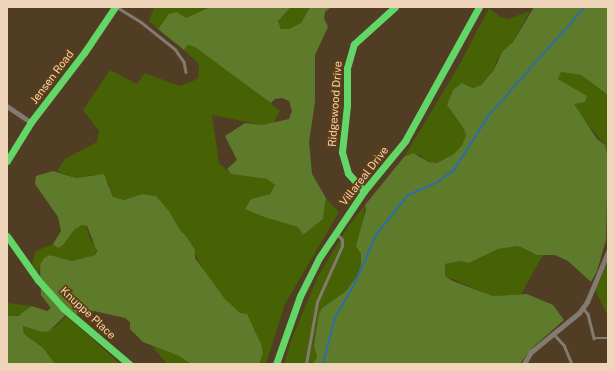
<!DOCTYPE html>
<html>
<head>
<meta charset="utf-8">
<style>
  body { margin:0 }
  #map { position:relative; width:615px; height:371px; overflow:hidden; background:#503d24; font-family:"Public Sans",sans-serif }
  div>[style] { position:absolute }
  .green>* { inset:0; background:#466205 }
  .forest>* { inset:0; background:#5d7b2a }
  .stream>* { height:1.5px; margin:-0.75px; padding:0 0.75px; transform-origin:0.75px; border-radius:0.75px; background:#2d6ea8 }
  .lane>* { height:2.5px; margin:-1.25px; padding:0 1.25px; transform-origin:1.25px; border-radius:1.25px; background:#837a70 }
  .street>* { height:4.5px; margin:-2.25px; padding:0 2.25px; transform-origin:2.25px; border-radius:2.25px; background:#837a70 }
  .fast>* { height:7px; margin:-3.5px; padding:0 3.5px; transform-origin:3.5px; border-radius:3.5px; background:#63d668 }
  span { translate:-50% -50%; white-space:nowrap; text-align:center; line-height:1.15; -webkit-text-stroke:3.5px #623f12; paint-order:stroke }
  .street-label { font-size:11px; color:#eed4b8 }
  .frame { position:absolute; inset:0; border:8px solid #eed4b8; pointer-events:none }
</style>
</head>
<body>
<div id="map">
  <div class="green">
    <i style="clip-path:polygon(154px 7px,210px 7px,186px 18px,177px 12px,162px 23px,158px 29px,149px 21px)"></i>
    <i style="clip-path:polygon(291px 7px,310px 7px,301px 23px,289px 29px,281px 29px,278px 21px)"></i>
    <i style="clip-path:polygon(489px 8px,500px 17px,508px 19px,530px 11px,513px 42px,497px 60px,494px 70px,481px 85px,473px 88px,468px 85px,453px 90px,447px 105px,464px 129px,466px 135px,462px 145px,455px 154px,437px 163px,429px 162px,420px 155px,404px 157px,458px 67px)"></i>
    <i style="clip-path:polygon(188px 45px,195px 47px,258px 92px,280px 111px,273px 124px,262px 125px,212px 115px,219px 163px,231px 174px,267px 179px,275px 185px,270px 194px,251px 199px,245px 209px,264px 217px,299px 227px,303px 235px,323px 219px,326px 198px,339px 212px,285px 304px,266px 364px,259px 364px,263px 353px,255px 330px,225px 299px,205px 273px,186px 236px,180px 230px,169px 211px,155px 196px,142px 194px,124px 200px,113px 197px,108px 181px,93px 175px,76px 178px,57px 171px,65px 159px,97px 142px,99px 131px,83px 110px,110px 70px,137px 84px,145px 73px,179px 86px,191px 82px,198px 78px,199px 64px,184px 50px)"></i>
    <i style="clip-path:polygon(561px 72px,581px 75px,608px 95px,608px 159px,605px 145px,578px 113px,558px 79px)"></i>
    <i style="clip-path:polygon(365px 205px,361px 265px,357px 276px,346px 291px,322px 308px,314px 346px,317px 358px,313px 364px,284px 364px,292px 338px,318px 276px,349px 225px)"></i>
    <i style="clip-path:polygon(82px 225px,86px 226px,91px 241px,97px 246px,95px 255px,72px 261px,50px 255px,40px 265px,39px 274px,32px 264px,36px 251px,53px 244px,58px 248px,63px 245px,74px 230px)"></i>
    <i style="clip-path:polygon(518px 246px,529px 252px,543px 255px,521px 294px,493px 296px,445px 276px,445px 264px,460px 261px,469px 263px,498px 249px)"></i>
    <i style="clip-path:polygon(608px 262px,608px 316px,595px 290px)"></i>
    <i style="clip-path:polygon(7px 303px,32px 306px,25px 313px,10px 317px,7px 316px)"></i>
    <i style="clip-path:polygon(67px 316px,120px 364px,55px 364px,24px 334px,23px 326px,42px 332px,55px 327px)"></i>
    <i style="clip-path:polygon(152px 346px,179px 356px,191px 364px,167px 364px)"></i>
  </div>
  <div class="forest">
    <i style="clip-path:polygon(210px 7px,291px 7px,278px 21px,281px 29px,289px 29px,301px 23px,310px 7px,331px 7px,325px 12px,324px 18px,328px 27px,315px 55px,315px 102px,309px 142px,312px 174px,326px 198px,323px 219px,303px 235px,298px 227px,264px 217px,245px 209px,251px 199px,270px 194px,275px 185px,267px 179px,231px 174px,227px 169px,237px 160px,225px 136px,245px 123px,262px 125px,289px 119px,292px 111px,289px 101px,282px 98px,275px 99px,271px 103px,195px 47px,188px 45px,184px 50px,158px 29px,169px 14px,177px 12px,186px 18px)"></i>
    <i style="clip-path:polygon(534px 7px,608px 7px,608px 95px,581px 75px,561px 72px,558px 79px,587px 96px,585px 102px,574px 104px,597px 139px,605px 145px,608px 159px,606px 240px,597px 271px,591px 282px,568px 261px,555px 255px,537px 255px,518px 246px,498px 249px,469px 263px,460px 261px,445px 264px,445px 276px,453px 281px,493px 296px,527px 294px,553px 305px,564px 320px,531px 349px,520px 364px,313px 364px,317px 357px,314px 346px,319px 314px,322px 308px,346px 291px,357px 276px,361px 265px,361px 254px,356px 246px,366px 210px,365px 205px,404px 157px,413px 153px,429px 162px,437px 163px,454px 154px,462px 145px,466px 135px,464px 129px,447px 105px,453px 90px,462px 83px,473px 88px,481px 85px,494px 70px,502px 52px,513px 42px)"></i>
    <i style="clip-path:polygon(53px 171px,76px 178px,104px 174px,113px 197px,124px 200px,142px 194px,156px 196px,169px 211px,180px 230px,186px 236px,195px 250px,195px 258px,225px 299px,240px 313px,247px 314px,261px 344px,263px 353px,259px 364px,191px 364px,179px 356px,143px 342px,130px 329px,130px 322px,125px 318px,94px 311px,76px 314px,71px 310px,49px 331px,42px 332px,23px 326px,24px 334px,43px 348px,55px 364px,7px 364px,7px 316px,18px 316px,32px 306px,47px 311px,51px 308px,41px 295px,40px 265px,44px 258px,50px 255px,72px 261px,95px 255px,97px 251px,87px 226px,82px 225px,74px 230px,63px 245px,58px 248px,53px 244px,61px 231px,58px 217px,35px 184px,36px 176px)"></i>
  </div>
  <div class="stream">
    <i style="left:323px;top:364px;width:48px;rotate:-75.4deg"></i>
    <i style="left:335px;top:318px;width:43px;rotate:-60.4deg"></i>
    <i style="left:356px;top:281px;width:50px;rotate:-66.5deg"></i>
    <i style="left:376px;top:235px;width:51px;rotate:-51.3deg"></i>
    <i style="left:408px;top:195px;width:33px;rotate:-23deg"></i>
    <i style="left:438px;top:182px;width:20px;rotate:-37deg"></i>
    <i style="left:454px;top:170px;width:65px;rotate:-57.5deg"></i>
    <i style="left:489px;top:115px;width:144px;rotate:-48.4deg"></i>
  </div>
  <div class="lane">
    <i style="left:117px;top:7px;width:28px;rotate:32deg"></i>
    <i style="left:141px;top:22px;width:43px;rotate:38.5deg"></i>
    <i style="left:175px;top:49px;width:16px;rotate:55deg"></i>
    <i style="left:184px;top:62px;width:10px;rotate:79deg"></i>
    <i style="left:583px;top:308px;width:8px;rotate:50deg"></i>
    <i style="left:588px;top:314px;width:25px;rotate:76deg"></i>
    <i style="left:594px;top:338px;width:14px"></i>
    <i style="left:554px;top:334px;width:15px;rotate:48deg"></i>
    <i style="left:564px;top:345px;width:21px;rotate:67deg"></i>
    <i style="left:306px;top:364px;width:63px;rotate:-79.9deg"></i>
    <i style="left:317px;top:302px;width:61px;rotate:-65.9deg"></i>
    <i style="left:342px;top:246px;width:6px;rotate:-90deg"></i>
    <i style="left:342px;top:240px;width:9px;rotate:-131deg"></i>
  </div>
  <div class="street">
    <i style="left:7px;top:106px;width:29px;rotate:34deg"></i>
    <i style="left:524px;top:364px;width:14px;rotate:-60deg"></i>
    <i style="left:531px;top:352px;width:62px;rotate:-39.1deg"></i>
    <i style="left:579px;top:313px;width:14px;rotate:-54deg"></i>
    <i style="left:587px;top:302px;width:54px;rotate:-67.2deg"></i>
  </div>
  <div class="fast">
    <i style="left:7px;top:161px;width:46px;rotate:-58.4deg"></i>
    <i style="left:31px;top:122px;width:87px;rotate:-52.5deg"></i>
    <i style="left:84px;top:53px;width:55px;rotate:-56deg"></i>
    <i style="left:364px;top:191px;width:24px;rotate:-132deg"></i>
    <i style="left:348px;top:173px;width:22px;rotate:-106deg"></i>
    <i style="left:342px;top:152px;width:47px;rotate:-83.9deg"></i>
    <i style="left:347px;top:105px;width:37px;rotate:-90deg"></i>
    <i style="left:347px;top:68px;width:25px;rotate:-74deg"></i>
    <i style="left:354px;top:44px;width:55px;rotate:-42.1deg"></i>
    <i style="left:7px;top:236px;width:54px;rotate:54.8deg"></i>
    <i style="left:38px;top:280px;width:38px;rotate:48deg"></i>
    <i style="left:63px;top:308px;width:87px;rotate:40.3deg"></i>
    <i style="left:276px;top:364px;width:72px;rotate:-70.6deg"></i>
    <i style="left:300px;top:296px;width:42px;rotate:-63.4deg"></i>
    <i style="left:319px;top:258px;width:81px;rotate:-56.1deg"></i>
    <i style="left:364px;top:191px;width:65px;rotate:-50.6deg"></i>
    <i style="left:405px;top:141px;width:153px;rotate:-61.1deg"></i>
  </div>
  <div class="street-label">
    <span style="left:52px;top:77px;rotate:-53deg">Jensen Road</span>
    <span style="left:335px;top:104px;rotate:-86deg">Ridgewood Drive</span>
    <span style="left:364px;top:176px;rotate:-52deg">Villareal Drive</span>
    <span style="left:88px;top:313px;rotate:43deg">Knuppe Place</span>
  </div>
  <div class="frame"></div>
</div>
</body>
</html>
